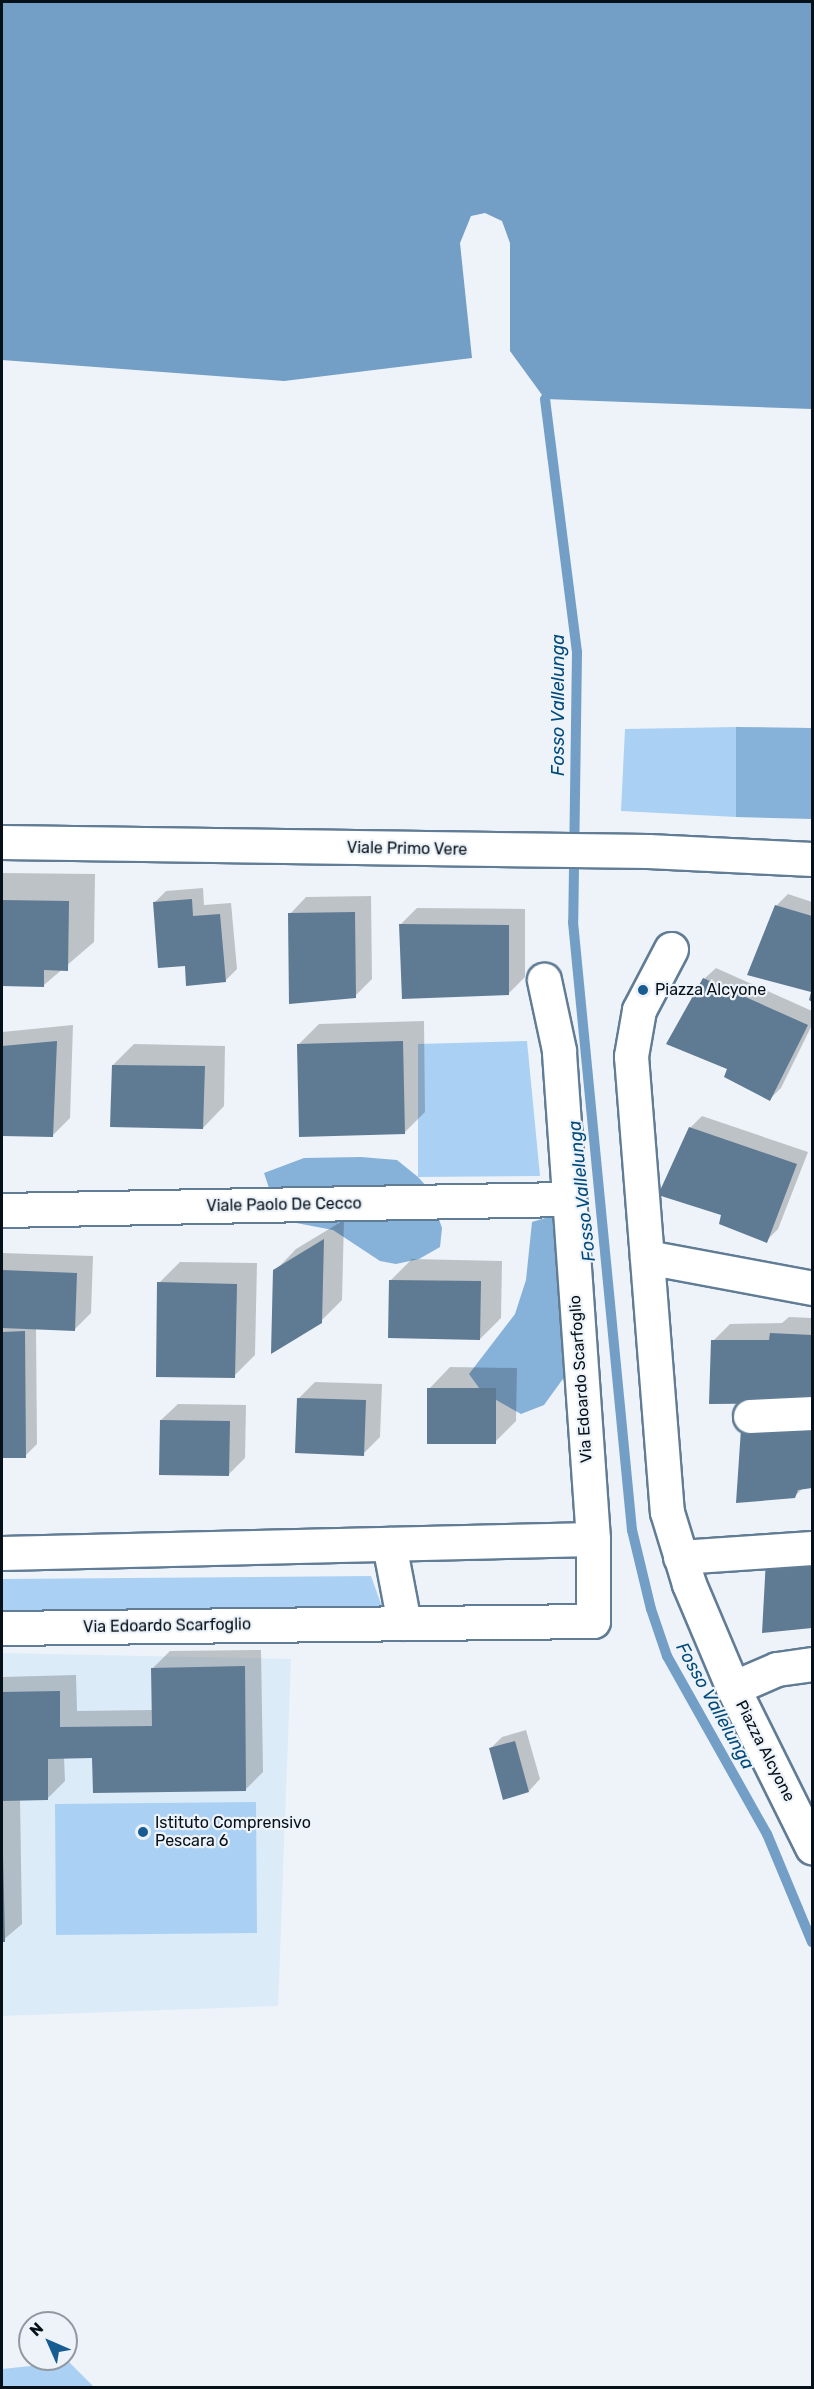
<!DOCTYPE html>
<html>
<head>
<meta charset="utf-8">
<style>
  body { margin:0 }
  #map { position:relative; width:814px; height:2389px; overflow:hidden; background:#edf3f9; font-family:Rubik,sans-serif }
  div>[style] { position:absolute }
  .built>* { inset:0; background:#dcebf8 }
  .green>* { inset:0; background:#aad1f4 }
  .forest>* { inset:0; background:#86b2da }
  .water>* { inset:0; background:#739ec6 }
  .shadow>* { inset:0; background:#0003 }
  .stream>* { height:10px; margin:-5px; padding:0 5px; transform-origin:5px; border-radius:5px; background:#739ec6 }
  .building>* { inset:0; background:#5f7a93 }
  .roads { filter:drop-shadow(2px 0 #617c95) drop-shadow(-2px 0 #617c95) drop-shadow(0 2px #617c95) drop-shadow(0 -2px #617c95) }
  .street>* { height:33px; margin:-16.5px; padding:0 16.5px; transform-origin:16.5px; border-radius:16.5px; background:#fff }
  .secondary>* { height:33px; margin:-16.5px; padding:0 16.5px; transform-origin:16.5px; border-radius:16.5px; background:#fff }
  .dots>* { width:16px; height:16px; translate:-50% -50%; box-sizing:border-box; border:3px solid #edf3f9; border-radius:50% }
  span { translate:-50% -50%; white-space:nowrap; text-align:center; line-height:1.15; -webkit-text-stroke:4.5px #edf3f9; paint-order:stroke }
  .street-label { font-size:16px; color:#061019 }
  .poi-label { font-size:16px; color:#061019 }
  .left { translate:0 -50%; text-align:left }
  .water-label { font-size:18px; color:#004b7c; font-style:italic }
  .frame { position:absolute; inset:0; border:3px solid #061019; pointer-events:none }
  .north { position:absolute; left:18px; top:2311px; width:60px; height:60px; box-sizing:border-box; background:#edf3f9; border:2px solid #91989f; border-radius:50%; rotate:315deg; font-size:16px; font-weight:700; line-height:24px; text-align:center; color:#061019 }
  .north::after { content:''; display:block; margin:auto; width:21px; height:27px; background:#175d92; clip-path:polygon(50% 0,100% 100%,50% 72%,0 100%) }
</style>
</head>
<body>
<div id="map">
  <div class="built">
    <i style="clip-path:polygon(2px 1653px,291px 1659px,278px 2006px,2px 2016px)"></i>
  </div>
  <div class="green">
    <i style="clip-path:polygon(736px 727px,736px 817px,621px 811px,625px 729px)"></i>
    <i style="clip-path:polygon(527px 1041px,540px 1176px,418px 1177px,418px 1044px)"></i>
    <i style="clip-path:polygon(371px 1576px,386px 1618px,2px 1625px,2px 1579px)"></i>
    <i style="clip-path:polygon(256px 1802px,257px 1933px,56px 1935px,55px 1804px)"></i>
    <i style="clip-path:polygon(69px 2362px,94px 2387px,2px 2387px,2px 2369px)"></i>
  </div>
  <div class="forest">
    <i style="clip-path:polygon(736px 727px,812px 728px,812px 819px,736px 817px)"></i>
    <i style="clip-path:polygon(361px 1157px,397px 1160px,418px 1177px,428px 1188px,442px 1228px,440px 1247px,419px 1259px,396px 1264px,380px 1261px,333px 1230px,291px 1222px,272px 1197px,264px 1173px,304px 1158px)"></i>
    <i style="clip-path:polygon(562px 1213px,573px 1365px,544px 1405px,521px 1414px,482px 1392px,469px 1374px,515px 1314px,526px 1280px,532px 1222px)"></i>
  </div>
  <div class="water">
    <i style="clip-path:polygon(2px 2px,812px 2px,812px 409px,545px 399px,510px 351px,510px 243px,502px 221px,485px 213px,471px 216px,460px 243px,472px 358px,284px 381px,2px 360px)"></i>
  </div>
  <div class="shadow">
    <i style="clip-path:polygon(2px 873px,95px 874px,94px 942px,44px 985px,2px 985px)"></i>
    <i style="clip-path:polygon(203px 888px,204px 905px,231px 903px,237px 969px,225px 981px,186px 964px,154px 903px,166px 891px)"></i>
    <i style="clip-path:polygon(788px 894px,812px 902px,812px 991px,749px 974px,776px 906px)"></i>
    <i style="clip-path:polygon(371px 896px,372px 979px,355px 996px,290px 914px,306px 897px)"></i>
    <i style="clip-path:polygon(417px 908px,525px 909px,525px 977px,508px 994px,400px 925px)"></i>
    <i style="clip-path:polygon(716px 968px,812px 1011px,812px 1025px,781px 1088px,770px 1099px,729px 1068px,704px 979px)"></i>
    <i style="clip-path:polygon(424px 1021px,425px 1112px,404px 1133px,298px 1045px,319px 1024px)"></i>
    <i style="clip-path:polygon(73px 1025px,70px 1118px,53px 1135px,2px 1135px,2px 1032px)"></i>
    <i style="clip-path:polygon(134px 1044px,225px 1046px,224px 1106px,203px 1128px,113px 1065px)"></i>
    <i style="clip-path:polygon(702px 1116px,808px 1152px,778px 1229px,766px 1241px,723px 1214px,690px 1128px)"></i>
    <i style="clip-path:polygon(344px 1220px,342px 1300px,321px 1321px,275px 1271px,296px 1249px)"></i>
    <i style="clip-path:polygon(2px 1253px,93px 1256px,91px 1313px,74px 1330px,36px 1328px,37px 1444px,25px 1456px,2px 1456px)"></i>
    <i style="clip-path:polygon(412px 1259px,502px 1261px,501px 1318px,480px 1339px,391px 1280px)"></i>
    <i style="clip-path:polygon(180px 1262px,257px 1263px,255px 1355px,234px 1376px,159px 1283px)"></i>
    <i style="clip-path:polygon(789px 1317px,812px 1318px,812px 1402px,713px 1341px,730px 1324px,782px 1323px)"></i>
    <i style="clip-path:polygon(450px 1367px,517px 1368px,516px 1421px,495px 1442px,429px 1389px)"></i>
    <i style="clip-path:polygon(315px 1382px,382px 1384px,380px 1437px,363px 1454px,298px 1399px)"></i>
    <i style="clip-path:polygon(178px 1404px,246px 1405px,245px 1458px,228px 1475px,161px 1420px)"></i>
    <i style="clip-path:polygon(812px 1409px,812px 1487px,803px 1488px,795px 1496px)"></i>
    <i style="clip-path:polygon(812px 1541px,812px 1626px,764px 1631px)"></i>
    <i style="clip-path:polygon(261px 1650px,263px 1772px,246px 1789px,94px 1756px,64px 1757px,65px 1781px,48px 1798px,20px 1799px,22px 1924px,2px 1941px,2px 1677px,76px 1675px,77px 1711px,153px 1710px,153px 1668px,170px 1651px)"></i>
    <i style="clip-path:polygon(526px 1730px,540px 1779px,529px 1791px,490px 1749px,502px 1737px)"></i>
  </div>
  <div class="stream">
    <i style="left:545px;top:399px;width:255px;rotate:82.8deg"></i>
    <i style="left:577px;top:652px;width:270px;rotate:90.8deg"></i>
    <i style="left:573px;top:922px;width:611px;rotate:84.46deg"></i>
    <i style="left:632px;top:1530px;width:81px;rotate:76.5deg"></i>
    <i style="left:651px;top:1609px;width:50px;rotate:71.2deg"></i>
    <i style="left:667px;top:1656px;width:204px;rotate:60.7deg"></i>
    <i style="left:767px;top:1834px;width:117px;rotate:67.4deg"></i>
  </div>
  <div class="building">
    <i style="clip-path:polygon(192px 899px,193px 916px,220px 914px,226px 982px,186px 986px,185px 966px,158px 968px,153px 902px)"></i>
    <i style="clip-path:polygon(2px 900px,69px 901px,68px 971px,44px 970px,44px 987px,2px 986px)"></i>
    <i style="clip-path:polygon(775px 905px,812px 916px,812px 1002px,809px 1000px,811px 992px,747px 975px)"></i>
    <i style="clip-path:polygon(355px 912px,356px 998px,289px 1004px,288px 913px)"></i>
    <i style="clip-path:polygon(399px 924px,509px 925px,509px 995px,402px 999px)"></i>
    <i style="clip-path:polygon(703px 978px,808px 1025px,770px 1101px,724px 1077px,727px 1069px,666px 1044px)"></i>
    <i style="clip-path:polygon(57px 1041px,53px 1137px,2px 1136px,2px 1046px)"></i>
    <i style="clip-path:polygon(403px 1041px,405px 1134px,299px 1137px,297px 1044px)"></i>
    <i style="clip-path:polygon(112px 1065px,205px 1066px,203px 1129px,110px 1127px)"></i>
    <i style="clip-path:polygon(689px 1127px,797px 1164px,767px 1243px,719px 1224px,721px 1215px,658px 1195px)"></i>
    <i style="clip-path:polygon(324px 1239px,322px 1323px,271px 1354px,273px 1270px)"></i>
    <i style="clip-path:polygon(2px 1270px,77px 1273px,75px 1331px,2px 1328px)"></i>
    <i style="clip-path:polygon(389px 1280px,481px 1281px,480px 1340px,388px 1338px)"></i>
    <i style="clip-path:polygon(157px 1282px,237px 1284px,235px 1378px,156px 1377px)"></i>
    <i style="clip-path:polygon(25px 1331px,26px 1458px,2px 1458px,2px 1332px)"></i>
    <i style="clip-path:polygon(770px 1333px,812px 1335px,812px 1403px,709px 1404px,711px 1340px,769px 1340px)"></i>
    <i style="clip-path:polygon(427px 1388px,496px 1388px,496px 1444px,427px 1444px)"></i>
    <i style="clip-path:polygon(297px 1398px,366px 1400px,364px 1456px,295px 1453px)"></i>
    <i style="clip-path:polygon(160px 1420px,230px 1421px,229px 1476px,159px 1475px)"></i>
    <i style="clip-path:polygon(812px 1424px,812px 1488px,798px 1490px,795px 1498px,736px 1503px,741px 1429px)"></i>
    <i style="clip-path:polygon(812px 1556px,812px 1628px,762px 1633px,766px 1559px)"></i>
    <i style="clip-path:polygon(245px 1666px,246px 1791px,93px 1793px,92px 1758px,48px 1759px,48px 1800px,2px 1801px,2px 1692px,60px 1691px,60px 1727px,152px 1726px,151px 1668px)"></i>
    <i style="clip-path:polygon(515px 1741px,529px 1792px,503px 1800px,489px 1748px)"></i>
    <i style="clip-path:polygon(2px 1811px,5px 1942px,2px 1942px)"></i>
  </div>
  <div class="roads">
    <div class="street">
      <i style="left:671px;top:949px;width:69px;rotate:117.7deg"></i>
      <i style="left:639px;top:1010px;width:47px;rotate:99.9deg"></i>
      <i style="left:631px;top:1056px;width:457px;rotate:85.5deg"></i>
      <i style="left:667px;top:1512px;width:75px;rotate:73deg"></i>
      <i style="left:689px;top:1584px;width:113px;rotate:67.1deg"></i>
      <i style="left:733px;top:1688px;width:178px;rotate:63.6deg"></i>
      <i style="left:2px;top:1210px;width:565px;rotate:-1.12deg"></i>
      <i style="left:647px;top:1257px;width:168px;rotate:10.6deg"></i>
      <i style="left:750px;top:1416px;width:62px;rotate:-2.8deg"></i>
      <i style="left:389px;top:1544px;width:80px;rotate:79.2deg"></i>
      <i style="left:2px;top:1553px;width:591px;rotate:-1.36deg"></i>
      <i style="left:680px;top:1557px;width:132px;rotate:-3.9deg"></i>
      <i style="left:2px;top:1628px;width:591px;rotate:-0.68deg"></i>
      <i style="left:593px;top:1621px;width:82px;rotate:-90deg"></i>
      <i style="left:593px;top:1539px;width:490px;rotate:-94deg"></i>
      <i style="left:559px;top:1050px;width:72px;rotate:-102.1deg"></i>
      <i style="left:733px;top:1688px;width:48px;rotate:-23.4deg"></i>
      <i style="left:777px;top:1669px;width:35px;rotate:-8deg"></i>
    </div>
    <div class="secondary">
      <i style="left:2px;top:842px;width:646px;rotate:0.8deg"></i>
      <i style="left:648px;top:851px;width:164px;rotate:2.8deg"></i>
    </div>
  </div>
  <div class="dots">
    <i style="left:643px;top:990px;background:#175d92"></i>
    <i style="left:143px;top:1832px;background:#175d92"></i>
  </div>
  <div class="street-label">
    <span style="left:407px;top:849px;rotate:1deg">Viale Primo Vere</span>
    <span style="left:284px;top:1205px;rotate:-1deg">Viale Paolo De Cecco</span>
    <span style="left:581px;top:1379px;rotate:-94deg">Via Edoardo Scarfoglio</span>
    <span style="left:167px;top:1626px;rotate:-1deg">Via Edoardo Scarfoglio</span>
    <span style="left:765px;top:1751px;rotate:63deg">Piazza Alcyone</span>
  </div>
  <div class="poi-label">
    <span class="left" style="left:655px;top:990px">Piazza Alcyone</span>
    <span class="left" style="left:155px;top:1832px">Istituto Comprensivo<br>Pescara 6</span>
  </div>
  <div class="water-label">
    <span style="left:558px;top:705px;rotate:-90deg">Fosso Vallelunga</span>
    <span style="left:582px;top:1191px;rotate:-96deg">Fosso Vallelunga</span>
    <span style="left:715px;top:1706px;rotate:61deg">Fosso Vallelunga</span>
  </div>
  <div class="frame"></div>
  <div class="north">N</div>
</div>
</body>
</html>
